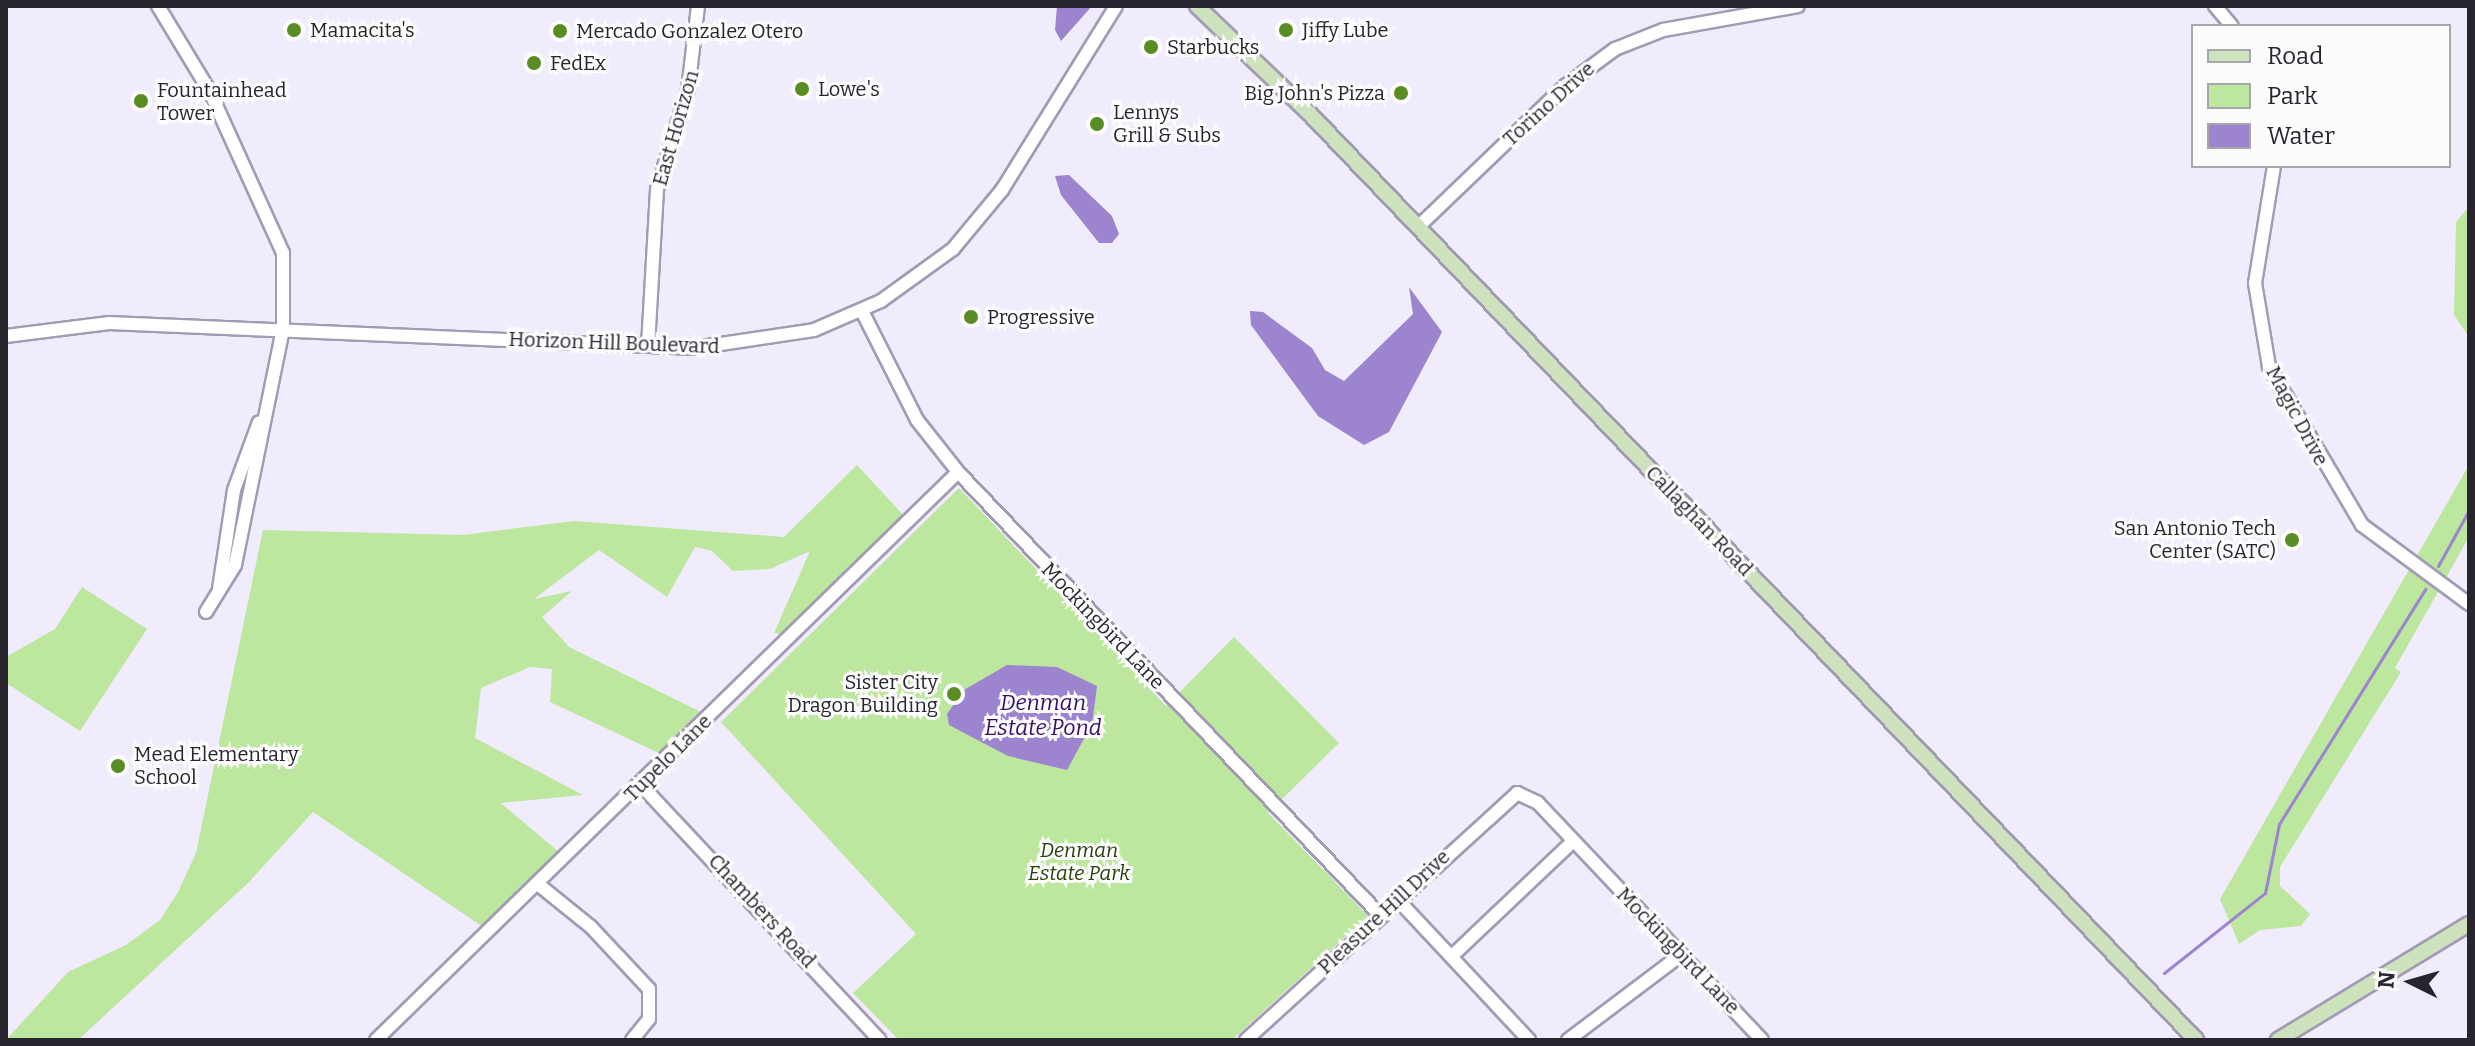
<!DOCTYPE html>
<html>
<head>
<meta charset="utf-8">
<style>
  body { margin:0 }
  #map { position:relative; width:2475px; height:1046px; overflow:hidden; background:#f0ecfc; font-family:Bitter,serif }
  div>[style] { position:absolute }
  .green>* { inset:0; background:#bde69e }
  .water>* { inset:0; background:#9c84cf }
  .stream>* { height:3px; margin:-1.5px; padding:0 1.5px; transform-origin:1.5px; border-radius:1.5px; background:#9c84cf }
  .roads { filter:drop-shadow(2px 0 #a29bb4) drop-shadow(-2px 0 #a29bb4) drop-shadow(0 2px #a29bb4) drop-shadow(0 -2px #a29bb4) }
  .minor>* { height:12px; margin:-6px; padding:0 6px; transform-origin:6px; border-radius:6px; background:#fff }
  .major>* { height:14px; margin:-7px; padding:0 7px; transform-origin:7px; border-radius:7px; background:#cde2bd }
  .dots>* { width:22px; height:22px; translate:-50% -50%; box-sizing:border-box; border:4px solid #fcfcfc; border-radius:50% }
  span { translate:-50% -50%; white-space:nowrap; text-align:center; line-height:1.15; -webkit-text-stroke:6px #fcfcfc; paint-order:stroke }
  .poi-label { font-size:20px; color:#28252f }
  .left { translate:0 -50%; text-align:left }
  .right { translate:-100% -50%; text-align:right }
  .street-label { font-size:20px; color:#28252f }
  .park-label { font-size:20px; color:#27420b; font-style:italic }
  .water-label { font-size:22px; color:#380e69; font-style:italic }
  .frame { position:absolute; inset:0; border:8px solid #28252f; pointer-events:none }
  .legend { position:absolute; left:2191px; top:24px; width:260px; height:144px; box-sizing:border-box; background:#fcfcfc; border:2px solid #a7a6aa; margin:0; padding:10px 14px; list-style:none; font-size:24px; color:#28252f }
  .legend li { display:flex; align-items:center; gap:16px; height:40px }
  .legend b { width:40px; border:2px solid #a7a6aa }
  .north { position:absolute; left:2371px; top:942px; width:80px; height:80px; -webkit-text-stroke:6px #fcfcfc; paint-order:stroke; rotate:275deg; font-size:22px; font-weight:700; line-height:32px; text-align:center; color:#28252f }
  .north::after { content:''; display:block; margin:auto; width:28px; height:36px; background:#28252f; clip-path:polygon(50% 0,100% 100%,50% 72%,0 100%) }
</style>
</head>
<body>
<div id="map">
  <div class="green">
    <i style="clip-path:polygon(2469px 207px,2469px 337px,2454px 315px,2456px 222px)"></i>
    <i style="clip-path:polygon(857px 465px,906px 518px,786px 635px,774px 633px,810px 551px,770px 569px,733px 571px,712px 551px,695px 547px,667px 597px,599px 550px,534px 599px,572px 591px,542px 617px,569px 647px,703px 713px,661px 754px,550px 702px,552px 669px,530px 667px,481px 688px,475px 738px,583px 795px,501px 803px,560px 853px,483px 927px,313px 812px,248px 883px,78px 1040px,6px 1040px,68px 972px,126px 945px,160px 920px,178px 892px,196px 853px,263px 530px,463px 535px,574px 521px,784px 537px)"></i>
    <i style="clip-path:polygon(2469px 465px,2469px 537px,2395px 668px,2401px 672px,2280px 867px,2280px 886px,2310px 914px,2301px 926px,2260px 930px,2239px 944px,2220px 899px)"></i>
    <i style="clip-path:polygon(959px 488px,1166px 706px,1234px 637px,1339px 743px,1268px 813px,1368px 916px,1232px 1040px,899px 1040px,853px 993px,916px 934px,721px 722px)"></i>
    <i style="clip-path:polygon(82px 587px,147px 629px,80px 731px,6px 683px,6px 657px,55px 629px)"></i>
  </div>
  <div class="water">
    <i style="clip-path:polygon(1057px 6px,1092px 6px,1061px 41px,1055px 30px)"></i>
    <i style="clip-path:polygon(1069px 175px,1112px 216px,1119px 234px,1112px 243px,1099px 243px,1061px 195px,1055px 176px)"></i>
    <i style="clip-path:polygon(1409px 287px,1442px 332px,1389px 432px,1364px 445px,1318px 416px,1251px 325px,1250px 311px,1263px 312px,1312px 348px,1325px 370px,1344px 381px,1413px 314px)"></i>
    <i style="clip-path:polygon(1007px 665px,1057px 667px,1097px 686px,1092px 724px,1067px 770px,1008px 756px,949px 725px,947px 714px,964px 690px)"></i>
  </div>
  <div class="stream">
    <i style="left:2438px;top:566px;width:64px;rotate:-61deg"></i>
    <i style="left:2164px;top:973px;width:129px;rotate:-38.4deg"></i>
    <i style="left:2265px;top:893px;width:70px;rotate:-78.5deg"></i>
    <i style="left:2279px;top:824px;width:277px;rotate:-58.1deg"></i>
  </div>
  <div class="roads">
    <div class="minor">
      <i style="left:158px;top:6px;width:100px;rotate:58.8deg"></i>
      <i style="left:210px;top:92px;width:177px;rotate:65.6deg"></i>
      <i style="left:283px;top:253px;width:76px;rotate:90deg"></i>
      <i style="left:283px;top:329px;width:241px;rotate:101.5deg"></i>
      <i style="left:235px;top:565px;width:55px;rotate:121.7deg"></i>
      <i style="left:2215px;top:6px;width:26px;rotate:50deg"></i>
      <i style="left:2274px;top:166px;width:119px;rotate:99.2deg"></i>
      <i style="left:2255px;top:283px;width:85px;rotate:80.5deg"></i>
      <i style="left:2269px;top:367px;width:183px;rotate:59.5deg"></i>
      <i style="left:2362px;top:525px;width:133px;rotate:36.4deg"></i>
      <i style="left:1418px;top:227px;width:204px;rotate:-43.8deg"></i>
      <i style="left:1565px;top:86px;width:62px;rotate:-36.5deg"></i>
      <i style="left:1615px;top:49px;width:52px;rotate:-21.6deg"></i>
      <i style="left:1663px;top:30px;width:137px;rotate:-10.1deg"></i>
      <i style="left:862px;top:311px;width:122px;rotate:63.2deg"></i>
      <i style="left:917px;top:420px;width:66px;rotate:51.7deg"></i>
      <i style="left:958px;top:472px;width:612px;rotate:46.39deg"></i>
      <i style="left:6px;top:336px;width:104px;rotate:-7.2deg"></i>
      <i style="left:109px;top:323px;width:586px;rotate:2.45deg"></i>
      <i style="left:694px;top:348px;width:121px;rotate:-8.5deg"></i>
      <i style="left:814px;top:330px;width:73px;rotate:-23.4deg"></i>
      <i style="left:881px;top:301px;width:89px;rotate:-35.8deg"></i>
      <i style="left:953px;top:249px;width:77px;rotate:-50.3deg"></i>
      <i style="left:1002px;top:190px;width:216px;rotate:-58.2deg"></i>
      <i style="left:648px;top:346px;width:157px;rotate:-86.7deg"></i>
      <i style="left:657px;top:189px;width:104px;rotate:-72.6deg"></i>
      <i style="left:688px;top:90px;width:85px;rotate:-83.2deg"></i>
      <i style="left:219px;top:589px;width:100px;rotate:-81.4deg"></i>
      <i style="left:234px;top:490px;width:72px;rotate:-69.8deg"></i>
      <i style="left:641px;top:785px;width:349px;rotate:46.9deg"></i>
      <i style="left:539px;top:885px;width:67px;rotate:38.9deg"></i>
      <i style="left:591px;top:927px;width:85px;rotate:46.9deg"></i>
      <i style="left:649px;top:989px;width:30px;rotate:90deg"></i>
      <i style="left:649px;top:1019px;width:27px;rotate:129deg"></i>
      <i style="left:1398px;top:900px;width:192px;rotate:46.9deg"></i>
      <i style="left:1452px;top:956px;width:167px;rotate:-43.5deg"></i>
      <i style="left:376px;top:1040px;width:813px;rotate:-44.3deg"></i>
      <i style="left:1246px;top:1040px;width:367px;rotate:-42.3deg"></i>
      <i style="left:1517px;top:793px;width:23px;rotate:25deg"></i>
      <i style="left:1538px;top:803px;width:326px;rotate:46.6deg"></i>
      <i style="left:1568px;top:1040px;width:141px;rotate:-37deg"></i>
    </div>
    <div class="major">
      <i style="left:1197px;top:6px;width:156px;rotate:43.7deg"></i>
      <i style="left:1310px;top:114px;width:1282px;rotate:46.26deg"></i>
      <i style="left:2278px;top:1040px;width:223px;rotate:-31.3deg"></i>
    </div>
  </div>
  <div class="dots">
    <i style="left:294px;top:30px;background:#598c23"></i>
    <i style="left:1286px;top:30px;background:#598c23"></i>
    <i style="left:560px;top:31px;background:#598c23"></i>
    <i style="left:1151px;top:47px;background:#598c23"></i>
    <i style="left:534px;top:63px;background:#598c23"></i>
    <i style="left:802px;top:89px;background:#598c23"></i>
    <i style="left:1401px;top:93px;background:#598c23"></i>
    <i style="left:141px;top:101px;background:#598c23"></i>
    <i style="left:1097px;top:124px;background:#598c23"></i>
    <i style="left:971px;top:317px;background:#598c23"></i>
    <i style="left:2292px;top:540px;background:#598c23"></i>
    <i style="left:954px;top:694px;background:#598c23"></i>
    <i style="left:118px;top:766px;background:#598c23"></i>
  </div>
  <div class="poi-label">
    <span class="left" style="left:310px;top:30px">Mamacita's</span>
    <span class="left" style="left:1302px;top:30px">Jiffy Lube</span>
    <span class="left" style="left:576px;top:31px">Mercado Gonzalez Otero</span>
    <span class="left" style="left:1167px;top:47px">Starbucks</span>
    <span class="left" style="left:550px;top:63px">FedEx</span>
    <span class="left" style="left:818px;top:89px">Lowe's</span>
    <span class="left" style="left:157px;top:102px">Fountainhead<br>Tower</span>
    <span class="right" style="left:1385px;top:93px">Big John's Pizza</span>
    <span class="left" style="left:1113px;top:124px">Lennys<br>Grill &amp; Subs</span>
    <span class="left" style="left:987px;top:317px">Progressive</span>
    <span class="right" style="left:2276px;top:540px">San Antonio Tech<br>Center (SATC)</span>
    <span class="right" style="left:938px;top:694px">Sister City<br>Dragon Building</span>
    <span class="left" style="left:134px;top:766px">Mead Elementary<br>School</span>
  </div>
  <div class="street-label">
    <span style="left:1549px;top:104px;rotate:-42deg">Torino Drive</span>
    <span style="left:676px;top:128px;rotate:-74deg">East Horizon</span>
    <span style="left:614px;top:343px;rotate:2deg">Horizon Hill Boulevard</span>
    <span style="left:2297px;top:416px;rotate:62deg">Magic Drive</span>
    <span style="left:1699px;top:521px;rotate:46deg">Callaghan Road</span>
    <span style="left:1103px;top:626px;rotate:46deg">Mockingbird Lane</span>
    <span style="left:668px;top:758px;rotate:-45deg">Tupelo Lane</span>
    <span style="left:762px;top:911px;rotate:47deg">Chambers Road</span>
    <span style="left:1384px;top:912px;rotate:-43deg">Pleasure Hill Drive</span>
    <span style="left:1678px;top:951px;rotate:46deg">Mockingbird Lane</span>
  </div>
  <div class="park-label">
    <span style="left:1079px;top:862px">Denman<br>Estate Park</span>
  </div>
  <div class="water-label">
    <span style="left:1043px;top:715px">Denman<br>Estate Pond</span>
  </div>
  <div class="frame"></div>
  <ul class="legend">
  <li><b style="height:10px;background:#cde2bd"></b>Road</li>
  <li><b style="height:22px;background:#bde69e"></b>Park</li>
  <li><b style="height:22px;background:#9c84cf"></b>Water</li>
  </ul>
  <div class="north">N</div>
</div>
</body>
</html>
